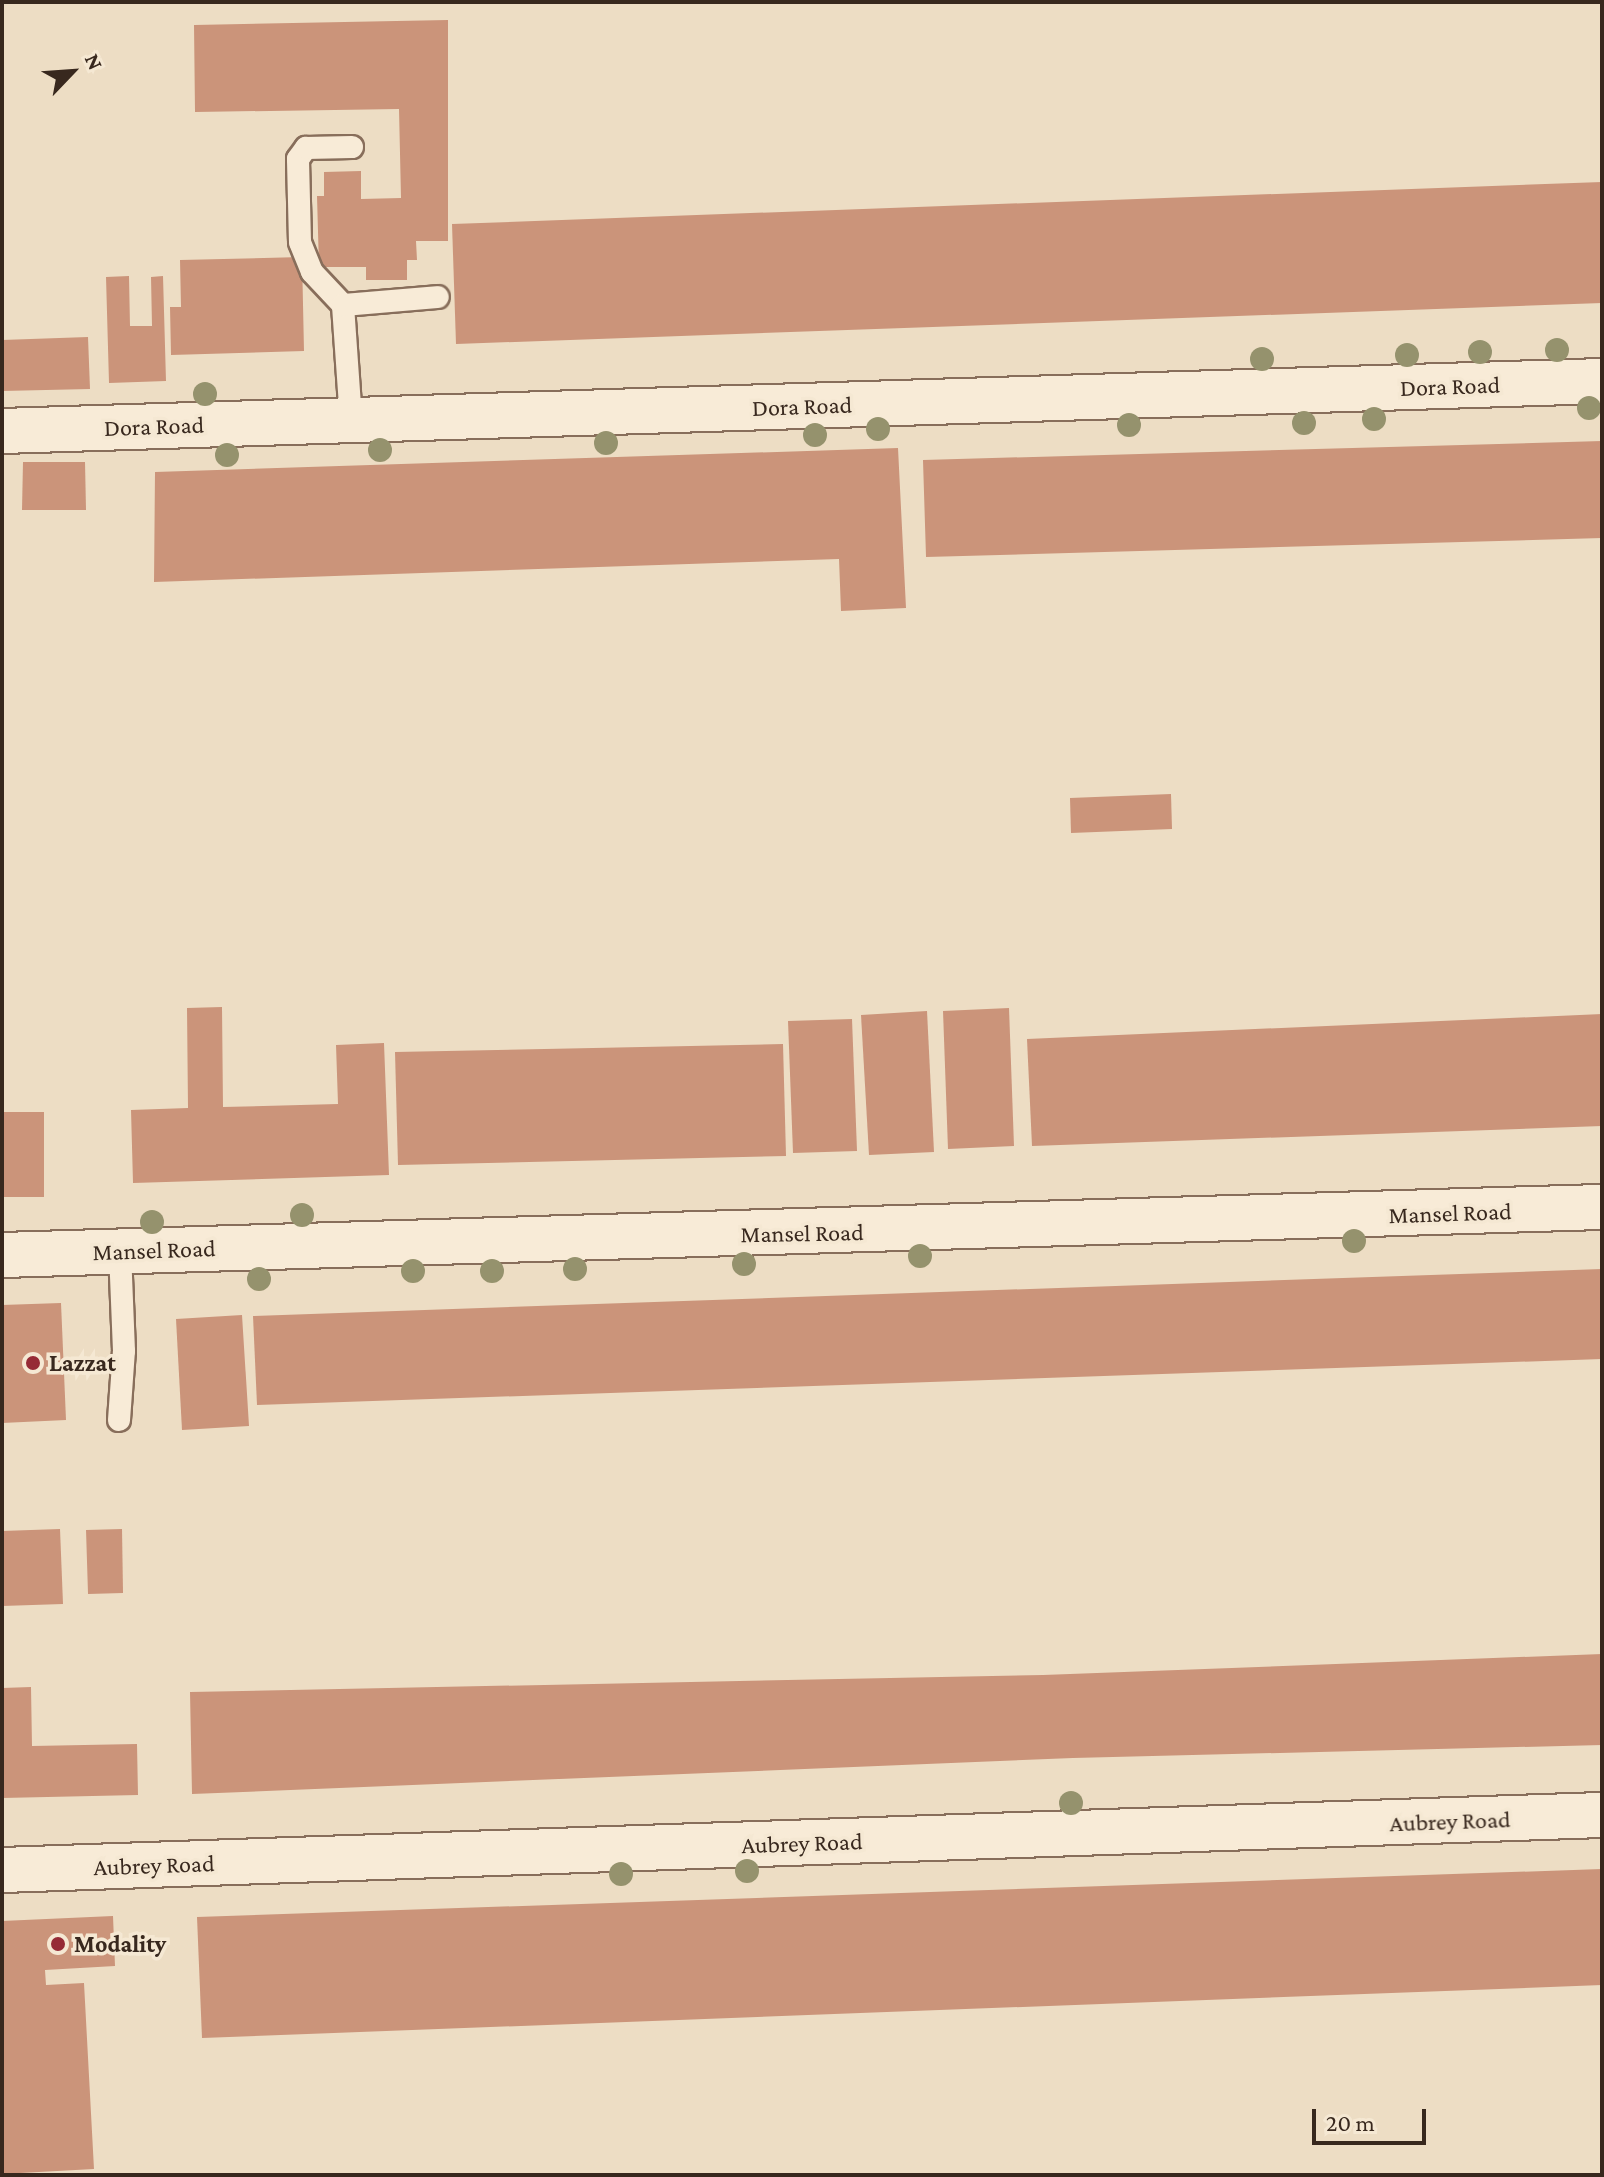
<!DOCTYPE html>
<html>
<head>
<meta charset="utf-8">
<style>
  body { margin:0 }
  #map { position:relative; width:1604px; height:2177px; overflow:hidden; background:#edddc4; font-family:"Crimson Pro",serif }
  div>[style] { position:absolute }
  .building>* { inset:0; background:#cb947a }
  .roads { filter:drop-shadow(2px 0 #886e5b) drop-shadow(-2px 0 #886e5b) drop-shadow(0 2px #886e5b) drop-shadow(0 -2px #886e5b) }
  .lane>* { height:22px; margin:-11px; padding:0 11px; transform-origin:11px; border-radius:11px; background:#f8ebd7 }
  .street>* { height:44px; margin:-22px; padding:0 22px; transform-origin:22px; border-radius:22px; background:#f8ebd7 }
  .trees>* { width:24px; height:24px; margin:-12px; border-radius:50%; background:#95926d }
  .dots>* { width:22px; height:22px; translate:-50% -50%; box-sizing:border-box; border:4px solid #f5e8d3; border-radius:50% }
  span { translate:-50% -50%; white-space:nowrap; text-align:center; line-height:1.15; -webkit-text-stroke:7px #f5e8d3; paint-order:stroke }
  .street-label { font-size:24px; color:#38281e }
  .poi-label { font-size:24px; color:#38281e; font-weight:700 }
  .left { translate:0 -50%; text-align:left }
  .frame { position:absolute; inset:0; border:4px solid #38281e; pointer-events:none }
  .north { position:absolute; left:32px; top:32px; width:80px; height:80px; -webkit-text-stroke:6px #f5e8d3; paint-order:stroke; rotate:65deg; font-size:22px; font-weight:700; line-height:32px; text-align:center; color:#38281e }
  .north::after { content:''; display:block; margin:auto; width:28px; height:36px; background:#38281e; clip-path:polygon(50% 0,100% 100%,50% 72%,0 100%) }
  .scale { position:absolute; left:1312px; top:2109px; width:114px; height:36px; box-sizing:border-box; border:4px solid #38281e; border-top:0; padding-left:10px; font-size:24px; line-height:28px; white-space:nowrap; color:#38281e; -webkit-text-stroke:6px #f5e8d3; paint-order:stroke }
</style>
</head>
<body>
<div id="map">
  <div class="building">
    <i style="clip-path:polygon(448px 20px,448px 241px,416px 241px,417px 260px,407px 260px,407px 280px,366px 280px,366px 267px,319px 267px,317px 196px,324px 196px,324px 172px,361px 171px,361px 199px,401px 198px,399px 109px,195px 112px,194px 25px)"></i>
    <i style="clip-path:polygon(1602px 182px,1602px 303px,456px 344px,452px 224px)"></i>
    <i style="clip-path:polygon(302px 257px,304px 351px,171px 355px,170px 307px,181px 307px,180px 260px)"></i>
    <i style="clip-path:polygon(129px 276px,130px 326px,152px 326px,151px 277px,163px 276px,166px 381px,109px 383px,106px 277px)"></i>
    <i style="clip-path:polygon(88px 337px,90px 389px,2px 391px,2px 340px)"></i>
    <i style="clip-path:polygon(1602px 441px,1602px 538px,926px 557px,923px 460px)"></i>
    <i style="clip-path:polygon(898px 448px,906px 608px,841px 611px,839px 559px,154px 582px,155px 472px)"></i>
    <i style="clip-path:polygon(23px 462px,85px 462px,86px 510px,22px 510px)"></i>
    <i style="clip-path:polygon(1171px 794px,1172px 829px,1071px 833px,1070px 798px)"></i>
    <i style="clip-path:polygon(222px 1007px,223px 1107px,338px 1104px,336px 1045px,384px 1043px,389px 1175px,133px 1183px,131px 1110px,188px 1108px,187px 1008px)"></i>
    <i style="clip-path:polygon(1009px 1008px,1014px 1146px,948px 1149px,943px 1011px)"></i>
    <i style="clip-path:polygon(927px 1011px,934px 1152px,869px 1155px,861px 1015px)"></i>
    <i style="clip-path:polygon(1602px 1014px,1602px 1126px,1032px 1146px,1027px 1039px)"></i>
    <i style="clip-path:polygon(852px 1019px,857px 1151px,793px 1153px,788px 1021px)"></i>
    <i style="clip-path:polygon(783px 1044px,786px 1156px,398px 1165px,395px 1052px)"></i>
    <i style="clip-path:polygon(2px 1112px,44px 1112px,44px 1197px,2px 1197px)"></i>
    <i style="clip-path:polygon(1602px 1269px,1602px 1359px,257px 1405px,253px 1316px)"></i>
    <i style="clip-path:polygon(61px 1303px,66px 1420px,2px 1423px,2px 1305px)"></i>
    <i style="clip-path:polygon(242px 1315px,249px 1426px,182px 1430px,176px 1319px)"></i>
    <i style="clip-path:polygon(60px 1529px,63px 1604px,2px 1606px,2px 1531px)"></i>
    <i style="clip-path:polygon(122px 1529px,123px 1593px,88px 1594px,86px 1530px)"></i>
    <i style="clip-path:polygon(1602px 1654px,1602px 1745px,1073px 1758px,192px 1794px,190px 1692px,1043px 1675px)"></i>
    <i style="clip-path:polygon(31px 1687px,32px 1746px,137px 1744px,138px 1795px,2px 1798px,2px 1688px)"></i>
    <i style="clip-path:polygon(1602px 1869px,1602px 1985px,202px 2038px,197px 1917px)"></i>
    <i style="clip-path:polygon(113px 1916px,115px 1966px,45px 1970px,46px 1985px,84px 1983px,94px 2169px,2px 2174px,2px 1921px)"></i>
  </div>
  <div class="roads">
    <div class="lane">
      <i style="left:343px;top:305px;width:45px;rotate:-133.2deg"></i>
      <i style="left:312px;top:272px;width:32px;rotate:-112deg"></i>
      <i style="left:300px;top:242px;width:83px;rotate:-91.4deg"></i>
      <i style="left:298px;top:159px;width:14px;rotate:-54deg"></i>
      <i style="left:306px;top:148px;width:46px;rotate:-1.2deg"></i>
      <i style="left:351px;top:420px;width:115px;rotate:-94deg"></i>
      <i style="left:343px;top:305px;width:95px;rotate:-4.8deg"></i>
      <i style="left:119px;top:1420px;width:69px;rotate:-85.9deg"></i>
      <i style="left:124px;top:1351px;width:100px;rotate:-92.3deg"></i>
    </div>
    <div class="street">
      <i style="left:2px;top:431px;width:1601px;rotate:-1.79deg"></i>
      <i style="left:2px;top:1255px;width:1601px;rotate:-1.72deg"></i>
      <i style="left:2px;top:1870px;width:1601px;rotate:-1.97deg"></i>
    </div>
  </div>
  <div class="trees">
    <i style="left:1557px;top:350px"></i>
    <i style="left:1480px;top:352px"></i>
    <i style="left:1407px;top:355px"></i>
    <i style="left:1262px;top:359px"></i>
    <i style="left:205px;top:394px"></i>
    <i style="left:1589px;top:408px"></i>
    <i style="left:1374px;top:419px"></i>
    <i style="left:1304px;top:423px"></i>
    <i style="left:1129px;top:425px"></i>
    <i style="left:878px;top:429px"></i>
    <i style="left:815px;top:435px"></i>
    <i style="left:606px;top:443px"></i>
    <i style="left:380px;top:450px"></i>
    <i style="left:227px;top:455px"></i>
    <i style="left:302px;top:1215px"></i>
    <i style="left:152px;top:1222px"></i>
    <i style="left:1354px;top:1241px"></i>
    <i style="left:920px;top:1256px"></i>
    <i style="left:744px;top:1264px"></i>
    <i style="left:575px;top:1269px"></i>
    <i style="left:413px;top:1271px"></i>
    <i style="left:492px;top:1271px"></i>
    <i style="left:259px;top:1279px"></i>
    <i style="left:1071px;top:1803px"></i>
    <i style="left:747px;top:1871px"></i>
    <i style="left:621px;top:1874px"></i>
  </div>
  <div class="dots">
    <i style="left:33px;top:1363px;background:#962b36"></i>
    <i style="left:58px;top:1944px;background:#962b36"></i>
  </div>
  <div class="street-label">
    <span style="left:1450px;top:386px;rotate:-2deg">Dora Road</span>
    <span style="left:802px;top:406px;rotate:-2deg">Dora Road</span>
    <span style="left:154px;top:426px;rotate:-2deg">Dora Road</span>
    <span style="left:1450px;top:1213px;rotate:-2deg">Mansel Road</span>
    <span style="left:802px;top:1233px;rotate:-1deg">Mansel Road</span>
    <span style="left:154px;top:1250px;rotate:-2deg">Mansel Road</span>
    <span style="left:1450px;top:1821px;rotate:-2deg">Aubrey Road</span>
    <span style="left:802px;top:1843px;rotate:-2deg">Aubrey Road</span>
    <span style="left:154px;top:1865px;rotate:-2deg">Aubrey Road</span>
  </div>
  <div class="poi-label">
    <span class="left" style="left:49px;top:1363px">Lazzat</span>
    <span class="left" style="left:74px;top:1944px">Modality</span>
  </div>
  <div class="frame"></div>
  <div class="north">N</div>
  <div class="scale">20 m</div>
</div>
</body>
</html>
